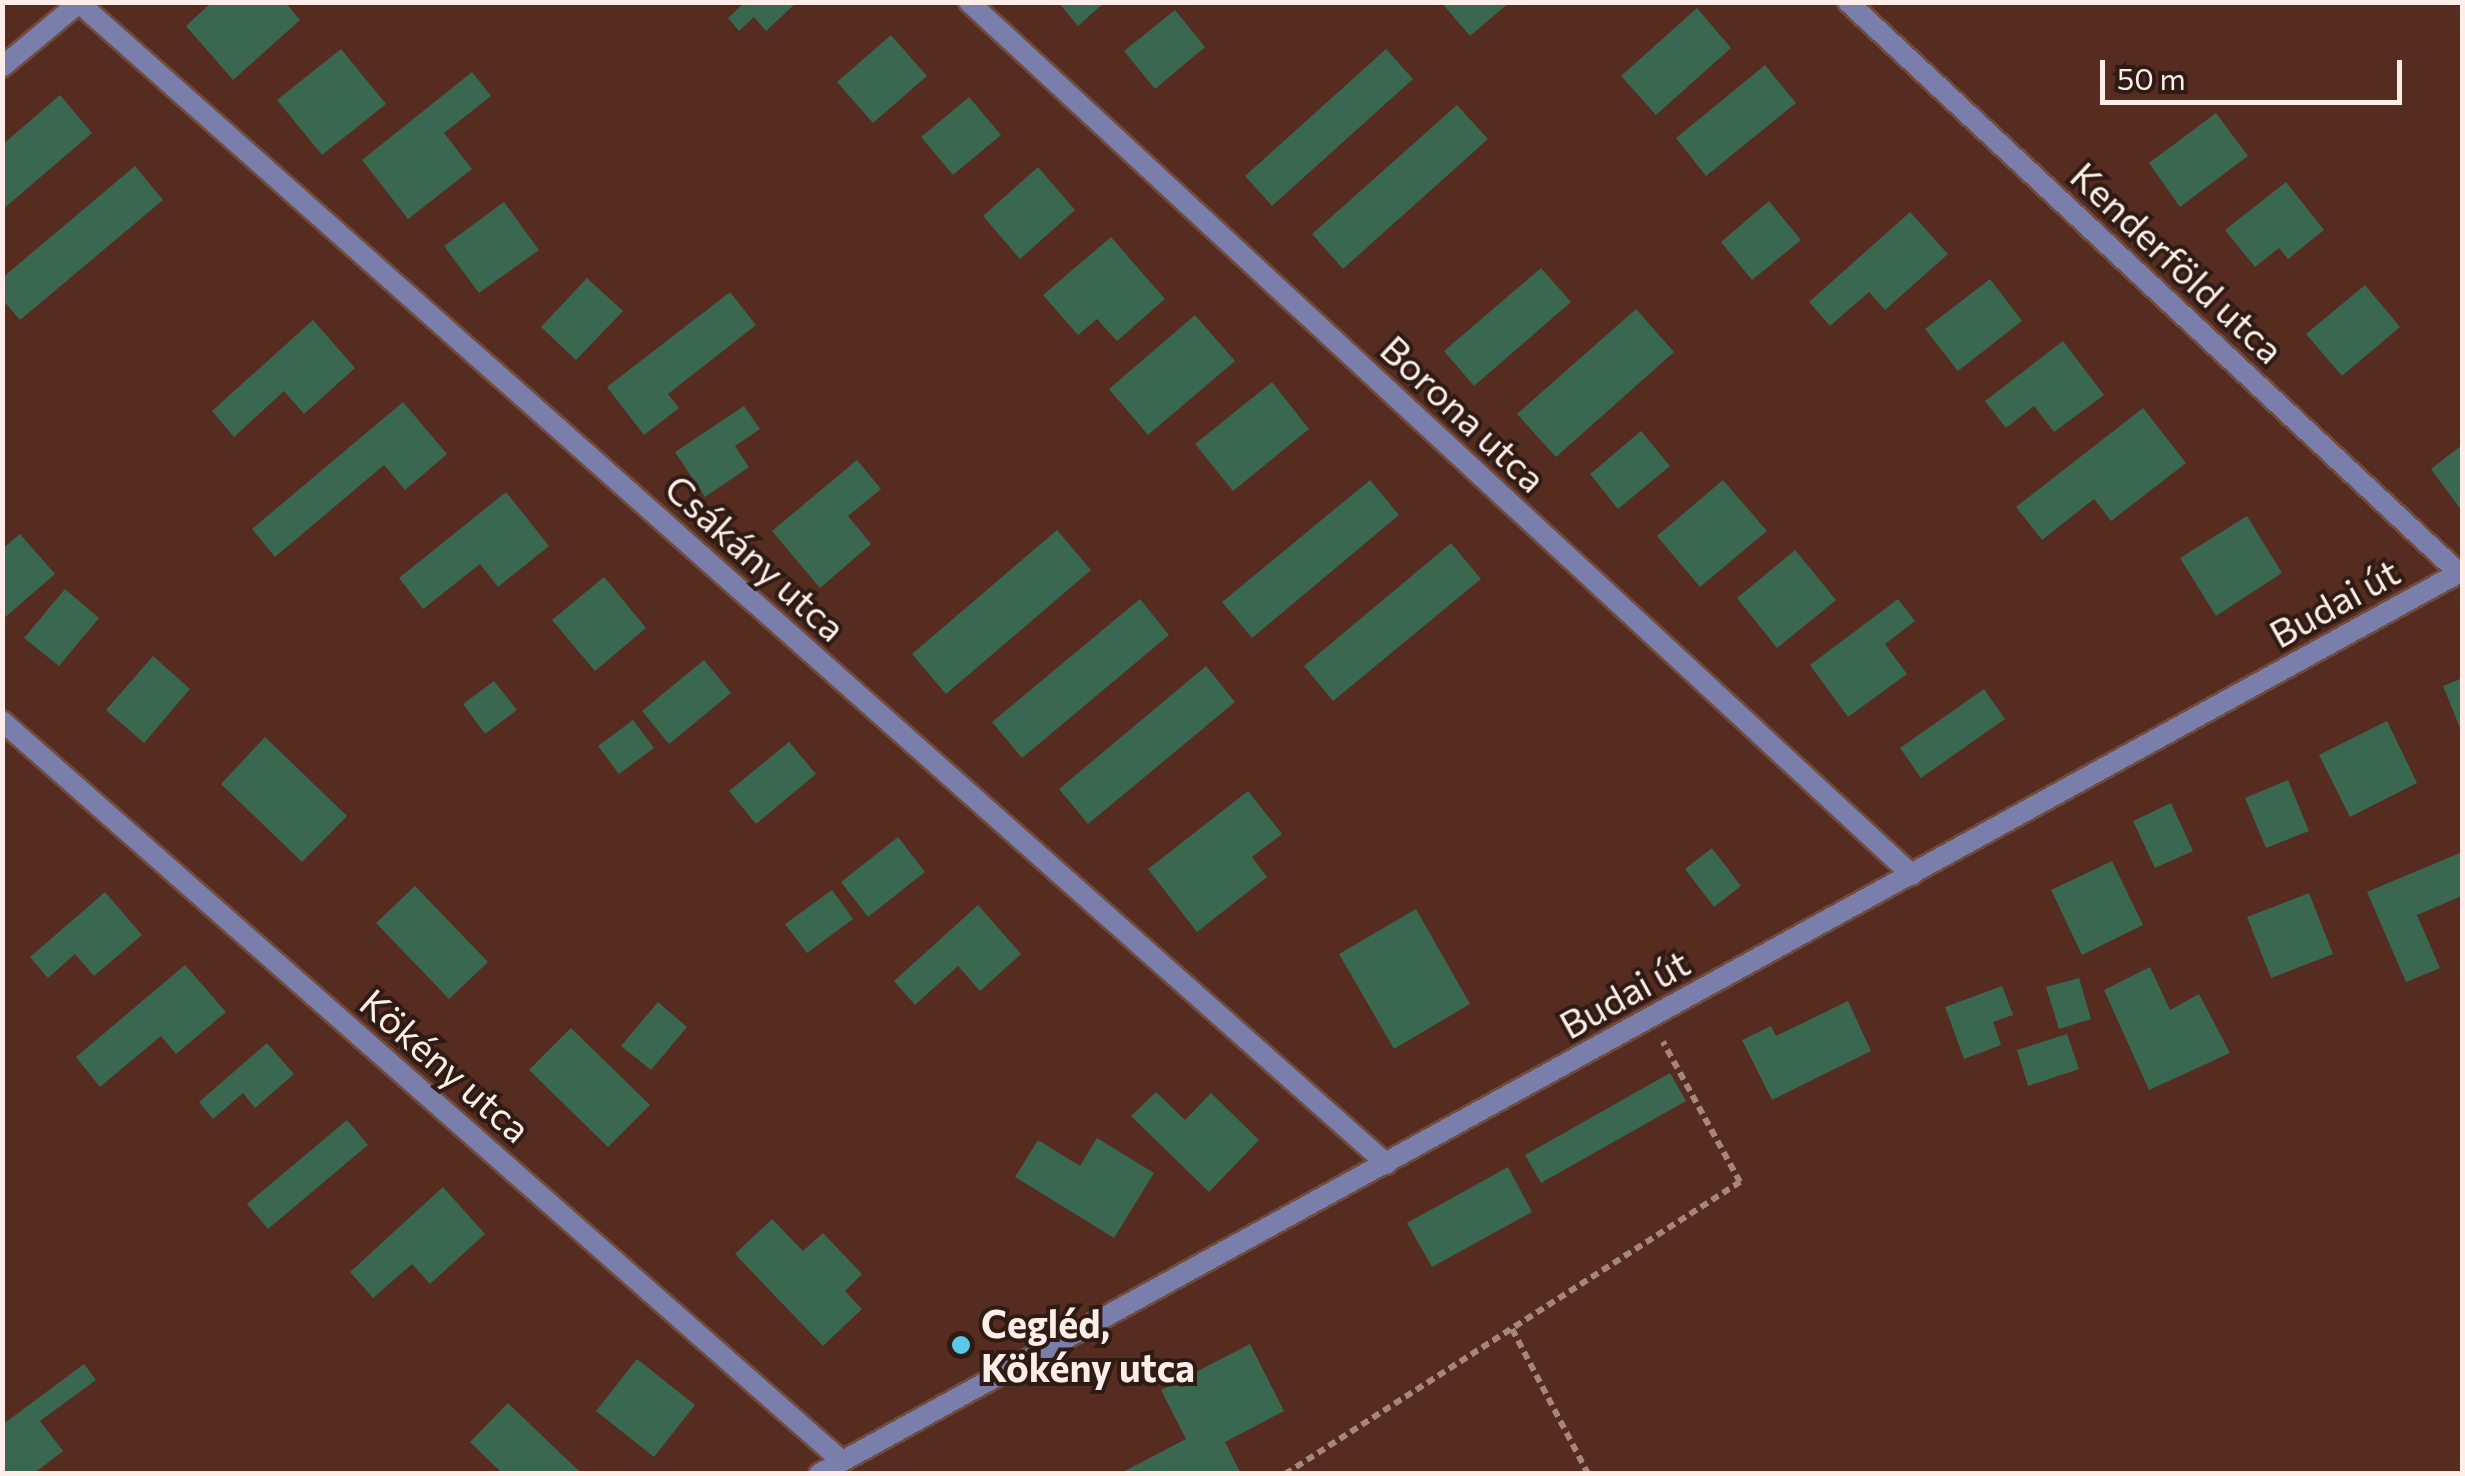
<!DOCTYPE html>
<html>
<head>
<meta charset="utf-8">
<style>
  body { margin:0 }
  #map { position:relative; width:2465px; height:1476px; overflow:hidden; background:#552c1f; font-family:Commissioner,sans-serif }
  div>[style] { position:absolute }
  .building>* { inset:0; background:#3a674f }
  .path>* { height:6px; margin-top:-3px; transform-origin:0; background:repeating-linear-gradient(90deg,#a4867d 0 8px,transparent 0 13px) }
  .roads { filter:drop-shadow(2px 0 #704b3f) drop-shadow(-2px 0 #704b3f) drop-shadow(0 2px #704b3f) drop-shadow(0 -2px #704b3f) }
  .minor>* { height:20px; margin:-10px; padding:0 10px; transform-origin:10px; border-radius:10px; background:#797eab }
  .tertiary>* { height:20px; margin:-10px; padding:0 10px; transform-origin:10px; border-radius:10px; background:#797eab }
  .dots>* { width:28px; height:28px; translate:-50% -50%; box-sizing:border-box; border:5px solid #2d1b14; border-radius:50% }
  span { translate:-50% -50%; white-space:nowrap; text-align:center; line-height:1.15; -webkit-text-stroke:8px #2d1b14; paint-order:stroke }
  .street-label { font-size:38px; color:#feede8 }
  .poi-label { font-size:38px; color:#feede8; font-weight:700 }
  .left { translate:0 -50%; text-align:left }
  .frame { position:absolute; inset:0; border:5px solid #feede8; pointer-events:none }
  .scale { position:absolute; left:2100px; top:60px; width:302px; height:45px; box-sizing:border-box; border:5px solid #feede8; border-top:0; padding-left:12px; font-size:30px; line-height:35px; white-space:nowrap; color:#feede8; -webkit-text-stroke:8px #2d1b14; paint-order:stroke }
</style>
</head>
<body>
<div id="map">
  <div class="building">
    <i style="clip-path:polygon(212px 2px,285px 2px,300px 20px,233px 80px,186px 26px)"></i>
    <i style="clip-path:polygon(745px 2px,797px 2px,766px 31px,754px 17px,739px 31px,728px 18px)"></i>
    <i style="clip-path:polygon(1058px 2px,1105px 2px,1078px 26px)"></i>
    <i style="clip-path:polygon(1441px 2px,1510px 2px,1470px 36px)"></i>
    <i style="clip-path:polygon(1697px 8px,1731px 48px,1656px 115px,1621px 76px)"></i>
    <i style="clip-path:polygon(1175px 10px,1205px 47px,1155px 89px,1124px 51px)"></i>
    <i style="clip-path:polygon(891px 35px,927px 76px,873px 123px,837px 82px)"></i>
    <i style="clip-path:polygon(341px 49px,386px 104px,322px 155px,277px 100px)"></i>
    <i style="clip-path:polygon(1386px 49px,1413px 79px,1272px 206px,1245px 176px)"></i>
    <i style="clip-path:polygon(1765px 65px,1796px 103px,1706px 176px,1676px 138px)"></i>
    <i style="clip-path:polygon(472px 72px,491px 96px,444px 133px,472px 169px,408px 219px,362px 160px)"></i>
    <i style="clip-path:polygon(60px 95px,92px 133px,2px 210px,2px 145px)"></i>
    <i style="clip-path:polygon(969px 97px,1001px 135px,953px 175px,921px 137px)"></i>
    <i style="clip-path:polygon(1457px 105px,1488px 139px,1343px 269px,1312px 234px)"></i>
    <i style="clip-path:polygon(2216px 113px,2248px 156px,2180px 207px,2149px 163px)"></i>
    <i style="clip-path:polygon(135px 166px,163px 200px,20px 320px,2px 299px,2px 278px)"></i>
    <i style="clip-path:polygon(1038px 167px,1075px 210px,1020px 259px,983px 216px)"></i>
    <i style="clip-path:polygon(2286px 182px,2324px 230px,2288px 259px,2279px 248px,2255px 267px,2225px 230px)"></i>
    <i style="clip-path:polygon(1769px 201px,1801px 240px,1752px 280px,1721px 242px)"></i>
    <i style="clip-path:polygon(504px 202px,539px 250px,479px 293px,444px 246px)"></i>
    <i style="clip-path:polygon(1910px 212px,1948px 254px,1885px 310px,1869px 292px,1830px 326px,1809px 302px)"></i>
    <i style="clip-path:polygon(1111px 237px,1165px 299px,1117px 341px,1097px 319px,1078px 335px,1043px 295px)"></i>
    <i style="clip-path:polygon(1541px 268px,1571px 302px,1474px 386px,1444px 351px)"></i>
    <i style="clip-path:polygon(587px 278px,623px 311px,576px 360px,541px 327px)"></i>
    <i style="clip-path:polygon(1990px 279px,2022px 321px,1958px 371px,1925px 329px)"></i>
    <i style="clip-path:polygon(2365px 285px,2400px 327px,2342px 376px,2306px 334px)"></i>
    <i style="clip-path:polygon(730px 292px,756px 325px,668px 394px,679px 408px,644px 435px,607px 387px)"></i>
    <i style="clip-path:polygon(1636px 309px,1674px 352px,1556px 457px,1517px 414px)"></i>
    <i style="clip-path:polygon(1195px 315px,1235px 361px,1148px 435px,1109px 389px)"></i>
    <i style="clip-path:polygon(313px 320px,355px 368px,304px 414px,284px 391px,234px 437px,212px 411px)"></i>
    <i style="clip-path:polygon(2063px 341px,2104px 395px,2054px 432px,2034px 406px,2006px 428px,1985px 401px)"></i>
    <i style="clip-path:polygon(1272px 382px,1309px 429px,1233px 491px,1195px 444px)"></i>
    <i style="clip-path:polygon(403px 402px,447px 454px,405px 490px,384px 465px,275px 557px,252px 529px)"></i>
    <i style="clip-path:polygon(744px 406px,760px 429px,735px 446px,749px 467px,705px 497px,675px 452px)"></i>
    <i style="clip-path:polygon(2143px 408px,2186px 463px,2111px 521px,2094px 499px,2042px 540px,2016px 507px)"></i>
    <i style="clip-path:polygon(1641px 431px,1670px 466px,1618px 509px,1590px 474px)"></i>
    <i style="clip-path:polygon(2462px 445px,2462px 511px,2431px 469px)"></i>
    <i style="clip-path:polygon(857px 460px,881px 489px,848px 516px,871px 544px,820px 588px,772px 531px)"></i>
    <i style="clip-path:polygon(1370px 480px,1399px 515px,1252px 638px,1222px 602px)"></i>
    <i style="clip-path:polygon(1723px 480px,1767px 531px,1700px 587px,1657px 536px)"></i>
    <i style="clip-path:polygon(506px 492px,549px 546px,498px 587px,480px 564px,423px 609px,399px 578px)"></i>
    <i style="clip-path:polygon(2247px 516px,2282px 573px,2216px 616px,2180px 558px)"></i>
    <i style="clip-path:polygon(1057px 530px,1091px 570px,946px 694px,912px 654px)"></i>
    <i style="clip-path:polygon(20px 534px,55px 574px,2px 620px,2px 549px)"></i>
    <i style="clip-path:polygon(1451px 543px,1481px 579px,1333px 701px,1304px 666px)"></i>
    <i style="clip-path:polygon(1795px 550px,1836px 600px,1777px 648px,1737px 598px)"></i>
    <i style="clip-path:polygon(604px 577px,646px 628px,595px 671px,552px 620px)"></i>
    <i style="clip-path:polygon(65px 589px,99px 618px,59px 666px,24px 638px)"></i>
    <i style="clip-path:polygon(1140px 599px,1169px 635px,1022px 758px,992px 722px)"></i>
    <i style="clip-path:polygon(1898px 599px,1915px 621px,1885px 644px,1907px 674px,1848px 717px,1810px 665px)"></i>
    <i style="clip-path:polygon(153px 656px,190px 689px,144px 743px,106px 710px)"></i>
    <i style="clip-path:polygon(704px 660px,731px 693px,669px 744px,642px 711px)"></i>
    <i style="clip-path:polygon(1206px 666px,1235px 702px,1088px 824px,1059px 789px)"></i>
    <i style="clip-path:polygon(2462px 678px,2462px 733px,2443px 686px)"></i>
    <i style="clip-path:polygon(494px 681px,517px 710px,485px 734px,463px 704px)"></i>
    <i style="clip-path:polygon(1984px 689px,2005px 719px,1921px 778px,1900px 748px)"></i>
    <i style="clip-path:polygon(633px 720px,654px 748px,619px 774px,598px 746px)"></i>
    <i style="clip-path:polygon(2387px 721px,2417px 783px,2350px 817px,2319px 755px)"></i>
    <i style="clip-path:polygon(265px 737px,347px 816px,302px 862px,221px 784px)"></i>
    <i style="clip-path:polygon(789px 742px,816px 774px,756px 824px,729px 791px)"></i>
    <i style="clip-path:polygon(2288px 780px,2309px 831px,2266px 848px,2245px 798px)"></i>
    <i style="clip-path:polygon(1248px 791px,1282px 834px,1252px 857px,1267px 877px,1197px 932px,1148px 869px)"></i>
    <i style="clip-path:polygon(2171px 803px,2193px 851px,2155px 868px,2133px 821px)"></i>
    <i style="clip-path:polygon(898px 837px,925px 872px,868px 917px,841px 882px)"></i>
    <i style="clip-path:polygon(1712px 848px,1741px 886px,1714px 907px,1685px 869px)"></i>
    <i style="clip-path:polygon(2462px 852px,2462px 896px,2417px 915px,2440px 968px,2406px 982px,2367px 892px)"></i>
    <i style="clip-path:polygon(2112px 861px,2143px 925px,2082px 955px,2051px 890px)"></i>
    <i style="clip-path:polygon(415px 886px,488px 962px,449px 999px,376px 923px)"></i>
    <i style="clip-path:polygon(832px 890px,853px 919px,807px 953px,785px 924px)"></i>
    <i style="clip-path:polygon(105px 892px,142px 935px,94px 976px,75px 954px,48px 978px,30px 957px)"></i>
    <i style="clip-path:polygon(2309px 893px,2333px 954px,2271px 978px,2247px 917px)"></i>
    <i style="clip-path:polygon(978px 905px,1021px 954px,980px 991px,958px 966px,915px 1005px,894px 981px)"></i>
    <i style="clip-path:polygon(1416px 909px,1470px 1004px,1394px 1049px,1339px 954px)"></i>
    <i style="clip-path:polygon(185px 965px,226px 1012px,176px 1054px,161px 1036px,100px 1087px,76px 1057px)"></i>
    <i style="clip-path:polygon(2150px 967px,2170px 1010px,2199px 994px,2230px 1053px,2149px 1090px,2104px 990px)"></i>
    <i style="clip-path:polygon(2079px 978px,2091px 1019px,2059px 1029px,2046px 987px)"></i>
    <i style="clip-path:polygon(2002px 986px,2013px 1015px,1993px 1022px,2001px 1045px,1964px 1059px,1945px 1007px)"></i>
    <i style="clip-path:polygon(1848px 1001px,1871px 1051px,1772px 1100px,1742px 1040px,1771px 1026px,1776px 1036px)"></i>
    <i style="clip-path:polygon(658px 1002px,687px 1027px,651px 1070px,621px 1046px)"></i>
    <i style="clip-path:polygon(571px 1028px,650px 1105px,608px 1147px,529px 1070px)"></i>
    <i style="clip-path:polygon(2067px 1034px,2079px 1069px,2028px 1086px,2017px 1050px)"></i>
    <i style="clip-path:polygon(267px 1043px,294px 1074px,255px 1108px,243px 1093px,213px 1119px,199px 1102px)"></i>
    <i style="clip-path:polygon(1670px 1073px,1686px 1101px,1541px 1183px,1525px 1155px)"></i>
    <i style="clip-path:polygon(1156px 1092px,1185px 1120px,1211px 1093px,1259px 1140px,1209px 1192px,1131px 1116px)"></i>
    <i style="clip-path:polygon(347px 1120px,368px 1145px,268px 1229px,247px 1204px)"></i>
    <i style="clip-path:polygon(1097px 1138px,1154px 1173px,1114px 1238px,1015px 1177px,1038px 1140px,1080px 1166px)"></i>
    <i style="clip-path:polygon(1508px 1167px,1532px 1212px,1432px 1267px,1407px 1223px)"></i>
    <i style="clip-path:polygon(443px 1187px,485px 1234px,430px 1284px,412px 1264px,373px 1298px,350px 1272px)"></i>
    <i style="clip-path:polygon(772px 1219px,803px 1251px,823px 1233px,862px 1274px,845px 1291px,862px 1309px,823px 1346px,735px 1254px)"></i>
    <i style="clip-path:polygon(1250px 1344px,1284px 1411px,1225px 1442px,1241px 1474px,1119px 1474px,1186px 1439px,1161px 1390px)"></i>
    <i style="clip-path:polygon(637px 1359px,695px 1405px,654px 1457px,596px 1411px)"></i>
    <i style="clip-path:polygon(84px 1364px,96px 1380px,40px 1421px,63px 1451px,33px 1474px,2px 1474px,2px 1425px)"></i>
    <i style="clip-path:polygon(508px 1403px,582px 1474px,503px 1474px,470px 1442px)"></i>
  </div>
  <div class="path">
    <i style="left:1512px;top:1329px;width:164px;rotate:62.3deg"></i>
    <i style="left:1285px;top:1474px;width:541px;rotate:-32.69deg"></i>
    <i style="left:1740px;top:1182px;width:160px;rotate:-118.8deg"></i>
  </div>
  <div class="roads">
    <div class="minor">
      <i style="left:78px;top:2px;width:1750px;rotate:41.6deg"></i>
      <i style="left:969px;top:2px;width:1285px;rotate:42.79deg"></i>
      <i style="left:1848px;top:2px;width:836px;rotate:43.06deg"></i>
      <i style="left:2px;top:67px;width:102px;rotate:-39.8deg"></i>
      <i style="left:2px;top:721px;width:1119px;rotate:41.38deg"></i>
    </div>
    <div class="tertiary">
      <i style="left:819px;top:1474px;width:1875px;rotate:-28.79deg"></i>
    </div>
  </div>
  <div class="dots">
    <i style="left:961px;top:1345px;background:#5bc8e6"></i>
  </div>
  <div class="street-label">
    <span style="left:2178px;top:262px;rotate:43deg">Kenderföld utca</span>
    <span style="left:1464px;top:413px;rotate:43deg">Borona utca</span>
    <span style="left:756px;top:557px;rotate:42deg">Csákány utca</span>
    <span style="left:2334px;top:602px;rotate:-29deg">Budai út</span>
    <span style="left:1624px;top:993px;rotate:-29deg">Budai út</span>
    <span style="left:446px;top:1065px;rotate:41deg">Kökény utca</span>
  </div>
  <div class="poi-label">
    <span class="left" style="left:981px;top:1345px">Cegléd,<br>Kökény utca</span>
  </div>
  <div class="frame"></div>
  <div class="scale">50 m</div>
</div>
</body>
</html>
